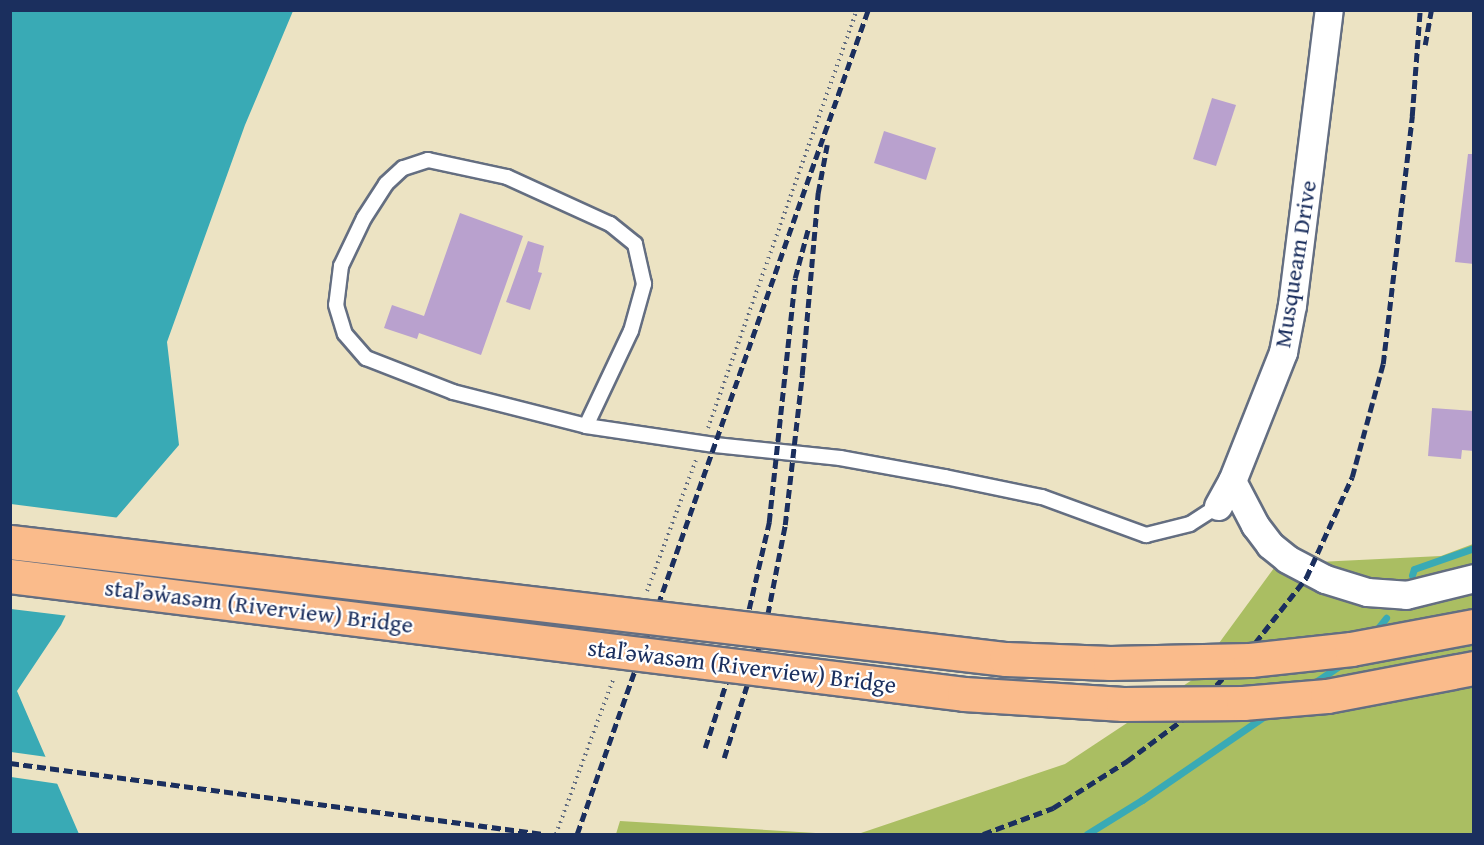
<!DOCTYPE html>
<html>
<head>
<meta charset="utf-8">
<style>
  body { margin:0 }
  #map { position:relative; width:1484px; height:845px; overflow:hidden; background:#ece3c3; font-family:"Gentium Book Plus",serif }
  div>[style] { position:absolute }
  .green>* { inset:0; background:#aabe62 }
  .water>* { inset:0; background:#39aab5 }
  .pier>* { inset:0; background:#ece3c3 }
  .stream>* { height:7px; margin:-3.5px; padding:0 3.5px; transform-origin:3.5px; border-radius:3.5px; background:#39aab5 }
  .building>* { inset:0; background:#b9a1ce }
  .path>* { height:4px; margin-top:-2px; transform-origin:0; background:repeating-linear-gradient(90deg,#646e81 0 1.5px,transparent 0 6px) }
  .roads { filter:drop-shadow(2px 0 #646e81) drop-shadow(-2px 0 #646e81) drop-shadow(0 2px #646e81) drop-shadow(0 -2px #646e81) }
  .service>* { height:14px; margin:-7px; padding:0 7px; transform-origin:7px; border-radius:7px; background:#fff }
  .minor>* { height:27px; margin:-13.5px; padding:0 13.5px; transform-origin:13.5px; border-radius:13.5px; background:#fff }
  .rail>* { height:4.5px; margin-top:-2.25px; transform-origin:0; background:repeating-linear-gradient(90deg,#1b2f5e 0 9px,transparent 0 13.5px) }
  .bridges { filter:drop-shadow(2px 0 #646e81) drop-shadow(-2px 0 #646e81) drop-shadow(0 2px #646e81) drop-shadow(0 -2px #646e81) }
  .primary-bridge>* { height:33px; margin:-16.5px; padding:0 16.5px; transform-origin:16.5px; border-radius:16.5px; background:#fabb8b }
  span { translate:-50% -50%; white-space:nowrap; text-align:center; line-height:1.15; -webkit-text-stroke:4.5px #fff; paint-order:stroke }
  .street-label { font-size:24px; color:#1b2f5e }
  .frame { position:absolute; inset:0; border:12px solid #1b2f5e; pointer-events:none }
</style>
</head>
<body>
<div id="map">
  <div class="green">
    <i style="clip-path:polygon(1473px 544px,1473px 834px,858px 834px,1065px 764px,1192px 680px,1277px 564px,1441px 556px)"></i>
    <i style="clip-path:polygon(620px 821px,832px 834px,616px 834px)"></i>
  </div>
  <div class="water">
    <i style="clip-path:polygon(10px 11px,293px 11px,245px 125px,167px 342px,179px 445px,111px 524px,61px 625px,17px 691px,79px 834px,11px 834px)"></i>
  </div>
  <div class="pier">
    <i style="clip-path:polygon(11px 504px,120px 518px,114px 526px,69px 616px,11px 609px)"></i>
    <i style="clip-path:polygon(11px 752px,47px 757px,59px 784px,11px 777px)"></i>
  </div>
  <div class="stream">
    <i style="left:1412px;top:575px;width:6px;rotate:-72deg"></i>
    <i style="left:1414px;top:569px;width:64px;rotate:-19.3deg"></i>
    <i style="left:1375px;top:632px;width:18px;rotate:-52deg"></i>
    <i style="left:1311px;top:685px;width:40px;rotate:-34deg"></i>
    <i style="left:1087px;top:834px;width:65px;rotate:-31.7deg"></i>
    <i style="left:1142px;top:800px;width:154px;rotate:-34.4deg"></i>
  </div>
  <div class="building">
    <i style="clip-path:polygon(1212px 98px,1236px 105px,1216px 166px,1193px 159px)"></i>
    <i style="clip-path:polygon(884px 131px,936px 148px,926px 180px,874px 163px)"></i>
    <i style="clip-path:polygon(1468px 154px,1474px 154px,1474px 264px,1455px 262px)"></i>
    <i style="clip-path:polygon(460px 213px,523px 236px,481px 355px,419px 333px,417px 339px,384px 328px,392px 305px,424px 316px)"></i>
    <i style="clip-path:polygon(528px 241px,544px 246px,538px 272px,542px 273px,530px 310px,506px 302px)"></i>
    <i style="clip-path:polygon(1432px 408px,1474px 411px,1474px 451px,1462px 450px,1461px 459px,1428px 456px)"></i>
  </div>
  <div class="path">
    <i style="left:708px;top:428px;width:444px;rotate:-70.4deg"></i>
    <i style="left:647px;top:591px;width:140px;rotate:-69.5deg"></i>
    <i style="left:556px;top:834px;width:167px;rotate:-69.7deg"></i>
  </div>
  <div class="roads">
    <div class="service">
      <i style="left:586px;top:426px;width:105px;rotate:-64.7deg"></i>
      <i style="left:631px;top:331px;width:49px;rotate:-74.5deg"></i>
      <i style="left:644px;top:284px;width:41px;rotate:-102.7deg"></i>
      <i style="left:635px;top:244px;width:32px;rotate:-141deg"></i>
      <i style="left:610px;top:224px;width:113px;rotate:-155.5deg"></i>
      <i style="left:507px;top:177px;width:81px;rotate:-167.9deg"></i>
      <i style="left:428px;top:160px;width:26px;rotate:162deg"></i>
      <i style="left:403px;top:168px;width:23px;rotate:137deg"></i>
      <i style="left:386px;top:184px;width:40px;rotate:122.9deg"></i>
      <i style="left:364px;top:218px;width:53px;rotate:115.6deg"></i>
      <i style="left:341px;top:266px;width:39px;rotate:97deg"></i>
      <i style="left:336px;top:305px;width:30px;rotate:73deg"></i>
      <i style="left:345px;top:334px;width:32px;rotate:49deg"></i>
      <i style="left:366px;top:358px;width:93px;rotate:21.3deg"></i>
      <i style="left:453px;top:392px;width:137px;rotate:14.3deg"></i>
      <i style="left:586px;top:426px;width:130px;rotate:8.4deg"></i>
      <i style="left:715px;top:445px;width:126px;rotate:5.9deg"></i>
      <i style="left:840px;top:458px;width:107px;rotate:10.3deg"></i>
      <i style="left:945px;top:477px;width:99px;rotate:11.7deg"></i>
      <i style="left:1042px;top:497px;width:111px;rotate:20.1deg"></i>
      <i style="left:1146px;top:535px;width:45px;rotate:-14deg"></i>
      <i style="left:1190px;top:524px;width:33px;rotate:-33deg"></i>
    </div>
    <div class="minor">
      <i style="left:1232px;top:481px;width:50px;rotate:62.4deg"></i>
      <i style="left:1255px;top:525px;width:25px;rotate:53deg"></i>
      <i style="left:1270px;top:545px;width:22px;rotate:39deg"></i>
      <i style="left:1287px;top:559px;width:43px;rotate:27.8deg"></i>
      <i style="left:1325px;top:579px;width:44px;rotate:17.2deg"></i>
      <i style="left:1367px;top:592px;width:39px;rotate:4deg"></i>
      <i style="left:1406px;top:595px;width:70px;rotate:-14deg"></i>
      <i style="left:1218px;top:506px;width:29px;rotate:-61deg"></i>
      <i style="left:1232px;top:481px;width:139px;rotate:-68.4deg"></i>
      <i style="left:1283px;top:352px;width:48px;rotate:-79.2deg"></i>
      <i style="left:1292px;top:305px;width:297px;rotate:-82.9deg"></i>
    </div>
  </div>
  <div class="rail">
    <i style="left:1425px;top:45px;width:36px;rotate:-80deg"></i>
    <i style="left:705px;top:748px;width:133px;rotate:-72deg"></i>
    <i style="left:746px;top:622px;width:103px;rotate:-77deg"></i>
    <i style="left:769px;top:522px;width:245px;rotate:-83.9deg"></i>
    <i style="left:795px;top:278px;width:51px;rotate:-75.1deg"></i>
    <i style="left:724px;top:758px;width:136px;rotate:-72.5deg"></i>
    <i style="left:765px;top:628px;width:105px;rotate:-79deg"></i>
    <i style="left:785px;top:525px;width:151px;rotate:-83.5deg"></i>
    <i style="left:802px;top:375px;width:183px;rotate:-85deg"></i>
    <i style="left:818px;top:193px;width:49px;rotate:-79.4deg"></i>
    <i style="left:10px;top:763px;width:538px;rotate:7.59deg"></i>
    <i style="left:577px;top:834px;width:874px;rotate:-70.55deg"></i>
    <i style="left:983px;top:834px;width:75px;rotate:-20.4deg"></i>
    <i style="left:1053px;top:808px;width:88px;rotate:-32.4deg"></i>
    <i style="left:1127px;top:761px;width:77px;rotate:-36.6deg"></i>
    <i style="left:1189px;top:715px;width:98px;rotate:-47.5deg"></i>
    <i style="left:1255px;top:643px;width:83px;rotate:-51.9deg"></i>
    <i style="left:1306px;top:578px;width:111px;rotate:-65.5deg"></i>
    <i style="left:1352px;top:477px;width:117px;rotate:-74.7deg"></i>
    <i style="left:1383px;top:364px;width:250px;rotate:-83.3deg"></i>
    <i style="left:1412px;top:116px;width:106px;rotate:-85.7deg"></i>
  </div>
  <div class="bridges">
    <div class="primary-bridge">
      <i style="left:10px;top:542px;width:1003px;rotate:6.7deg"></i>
      <i style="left:1006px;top:659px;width:104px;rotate:2.2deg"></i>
      <i style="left:1110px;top:663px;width:140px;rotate:-1.2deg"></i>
      <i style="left:1250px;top:660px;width:102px;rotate:-6.2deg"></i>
      <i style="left:1351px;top:649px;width:125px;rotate:-10.6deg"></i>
      <i style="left:10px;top:576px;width:961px;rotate:7.05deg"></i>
      <i style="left:964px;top:694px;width:159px;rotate:3.6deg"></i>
      <i style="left:1123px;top:704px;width:120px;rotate:-0.5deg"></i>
      <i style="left:1243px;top:703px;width:84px;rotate:-4.8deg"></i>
      <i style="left:1327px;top:696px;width:150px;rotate:-10.8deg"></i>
    </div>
  </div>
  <div class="street-label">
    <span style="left:1295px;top:264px;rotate:-81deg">Musqueam Drive</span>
    <span style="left:259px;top:606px;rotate:7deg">stal̕əw̓asəm (Riverview) Bridge</span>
    <span style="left:742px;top:666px;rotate:7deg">stal̕əw̓asəm (Riverview) Bridge</span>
  </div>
  <div class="frame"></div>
</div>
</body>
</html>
